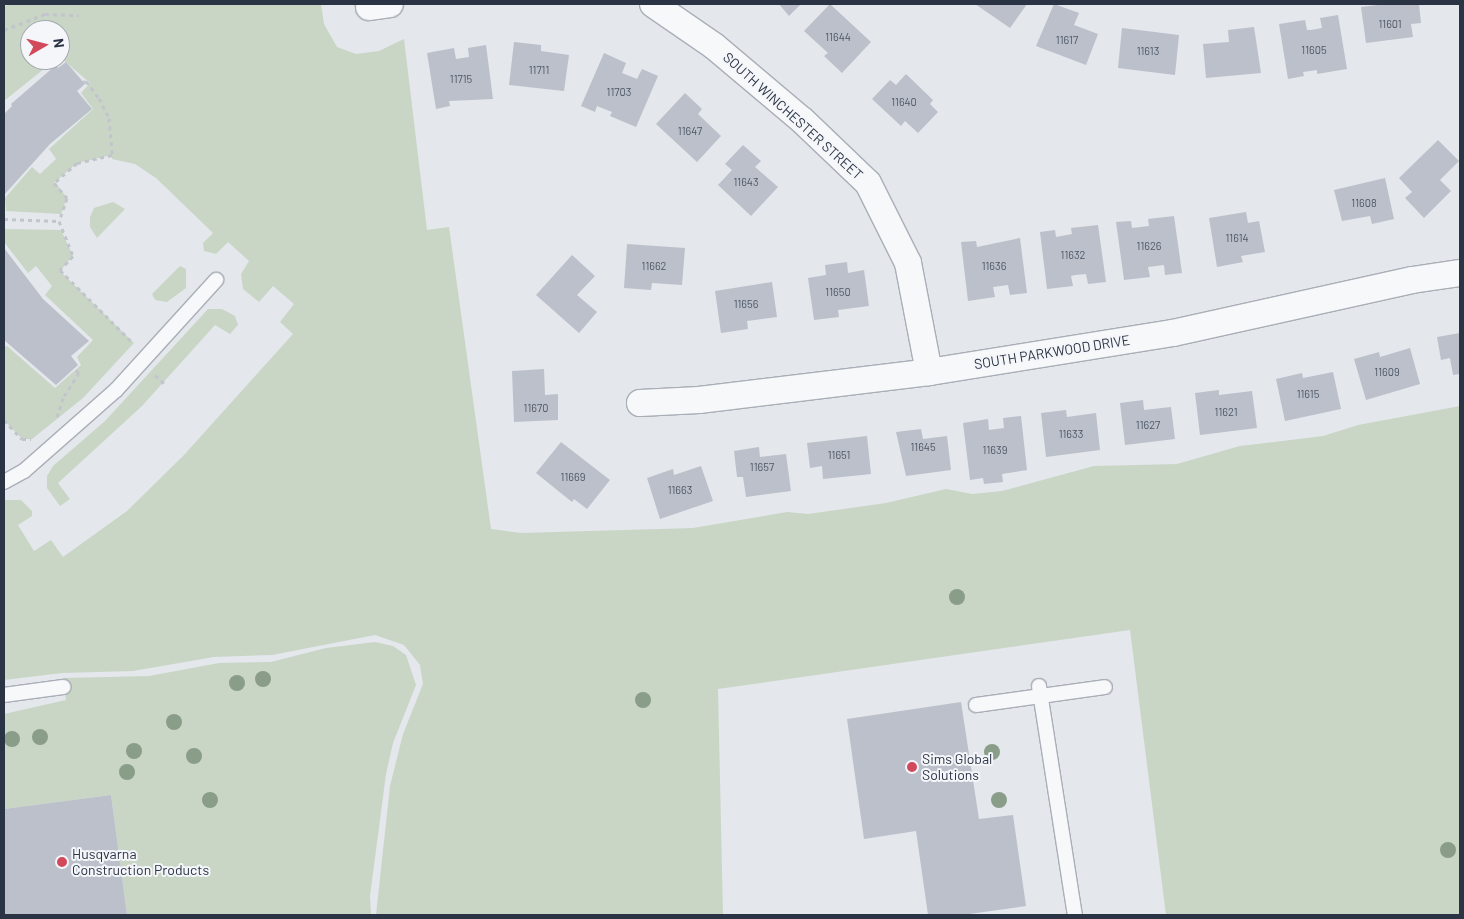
<!DOCTYPE html>
<html>
<head>
<meta charset="utf-8">
<style>
  body { margin:0 }
  #map { position:relative; width:1464px; height:919px; overflow:hidden; background:#e4e7ec; font-family:Barlow,sans-serif }
  div>[style] { position:absolute }
  .green>* { inset:0; background:#c9d6c5 }
  .building>* { inset:0; background:#bbc0ca }
  .path>* { height:3px; margin-top:-1.5px; transform-origin:0; background:repeating-linear-gradient(90deg,#c2c5cb 0 4px,transparent 0 8px) }
  .roads { filter:drop-shadow(1px 0 #a9aeb7) drop-shadow(-1px 0 #a9aeb7) drop-shadow(0 1px #a9aeb7) drop-shadow(0 -1px #a9aeb7) }
  .lane>* { height:14px; margin:-7px; padding:0 7px; transform-origin:7px; border-radius:7px; background:#f7f8fa }
  .street>* { height:26px; margin:-13px; padding:0 13px; transform-origin:13px; border-radius:13px; background:#f7f8fa }
  .trees>* { width:16px; height:16px; margin:-8px; border-radius:50%; background:#899d89 }
  .dots>* { width:14px; height:14px; translate:-50% -50%; box-sizing:border-box; border:2px solid #f4f6f9; border-radius:50% }
  span { translate:-50% -50%; white-space:nowrap; text-align:center; line-height:1.15; -webkit-text-stroke:4px #f4f6f9; paint-order:stroke }
  .number-label { font-size:11px; color:#4f5766 }
  .number-label span { -webkit-text-stroke-width:0 }
  .street-label { font-size:14px; color:#2b3445 }
  .poi-label { font-size:14px; color:#2b3445 }
  .left { translate:0 -50%; text-align:left }
  .frame { position:absolute; inset:0; border:5px solid #2b3445; pointer-events:none }
  .north { position:absolute; left:20px; top:20px; width:50px; height:50px; box-sizing:border-box; background:#f4f6f9; border:1px solid #a4a8b1; border-radius:50%; rotate:82deg; font-size:14px; font-weight:700; line-height:20px; text-align:center; color:#2b3445 }
  .north::after { content:''; display:block; margin:auto; width:18px; height:22px; background:#d1495b; clip-path:polygon(50% 0,100% 100%,50% 72%,0 100%) }
</style>
</head>
<body>
<div id="map">
  <div class="green">
    <i style="clip-path:polygon(12px 4px,321px 4px,324px 24px,337px 47px,356px 54px,379px 51px,404px 39px,427px 230px,449px 227px,491px 529px,521px 533px,693px 528px,787px 512px,808px 514px,886px 503px,946px 489px,972px 494px,1002px 491px,1094px 466px,1177px 464px,1240px 446px,1323px 436px,1358px 425px,1460px 406px,1460px 915px,1166px 915px,1130px 630px,718px 689px,723px 915px,376px 915px,390px 786px,403px 734px,423px 684px,420px 665px,404px 645px,375px 635px,272px 655px,214px 657px,133px 671px,62px 673px,4px 680px,4px 500px,21px 500px,32px 511px,32px 516px,18px 525px,34px 551px,51px 540px,63px 557px,127px 511px,184px 455px,293px 334px,280px 322px,294px 304px,273px 286px,259px 302px,243px 289px,241px 274px,249px 261px,228px 242px,216px 254px,204px 251px,203px 243px,213px 233px,156px 178px,135px 164px,112px 159px,112px 155px,77px 163px,55px 182px,67px 198px,61px 214px,6px 211px,5px 198px,32px 167px,40px 174px,56px 159px,49px 149px,93px 109px,81px 93px,90px 83px,60px 57px,60px 30px,30px 30px,30px 60px,55px 60px,4px 101px,4px 6px)"></i>
    <i style="clip-path:polygon(113px 202px,125px 209px,97px 238px,90px 227px,90px 217px,94px 208px)"></i>
    <i style="clip-path:polygon(4px 229px,61px 230px,73px 256px,60px 271px,134px 343px,83px 398px,32px 439px,22px 439px,4px 420px,4px 347px,7px 346px,55px 388px,81px 365px,77px 357px,93px 340px,45px 295px,52px 286px,36px 266px,28px 273px,4px 242px)"></i>
    <i style="clip-path:polygon(180px 266px,186px 269px,186px 288px,167px 302px,155px 300px,152px 294px)"></i>
    <i style="clip-path:polygon(208px 309px,222px 309px,235px 316px,238px 325px,230px 334px,215px 325px,142px 406px,58px 483px,70px 499px,60px 506px,47px 488px,47px 476px,53px 466px,105px 421px)"></i>
    <i style="clip-path:polygon(375px 642px,393px 646px,406px 655px,416px 685px,393px 743px,386px 774px,370px 896px,371px 915px,127px 915px,111px 795px,4px 809px,4px 714px,66px 700px,63px 678px,149px 676px,219px 663px,271px 662px,326px 648px)"></i>
  </div>
  <div class="building">
    <i style="clip-path:polygon(779px 4px,801px 4px,789px 16px)"></i>
    <i style="clip-path:polygon(830px 4px,871px 42px,842px 73px,824px 56px,828px 53px,804px 31px)"></i>
    <i style="clip-path:polygon(975px 4px,1027px 4px,1010px 28px)"></i>
    <i style="clip-path:polygon(1054px 4px,1079px 13px,1074px 25px,1098px 34px,1086px 65px,1036px 46px)"></i>
    <i style="clip-path:polygon(1386px 4px,1419px 4px,1421px 23px,1411px 24px,1413px 37px,1366px 43px,1361px 7px)"></i>
    <i style="clip-path:polygon(1338px 15px,1347px 69px,1317px 74px,1317px 70px,1303px 72px,1304px 76px,1288px 79px,1279px 24px,1305px 20px,1307px 30px,1311px 30px,1322px 28px,1320px 18px)"></i>
    <i style="clip-path:polygon(1254px 27px,1261px 73px,1206px 78px,1203px 44px,1229px 42px,1228px 30px)"></i>
    <i style="clip-path:polygon(1122px 28px,1179px 35px,1175px 75px,1118px 68px)"></i>
    <i style="clip-path:polygon(514px 42px,541px 45px,541px 51px,569px 55px,564px 91px,509px 85px)"></i>
    <i style="clip-path:polygon(486px 45px,493px 99px,449px 101px,450px 106px,436px 109px,427px 53px,454px 48px,456px 59px,469px 57px,468px 48px)"></i>
    <i style="clip-path:polygon(604px 53px,626px 63px,622px 73px,637px 79px,642px 69px,658px 76px,636px 127px,610px 116px,612px 112px,597px 106px,595px 112px,581px 106px)"></i>
    <i style="clip-path:polygon(66px 62px,85px 84px,77px 91px,92px 109px,50px 144px,4px 195px,4px 114px,12px 106px,11px 104px,56px 65px,58px 68px)"></i>
    <i style="clip-path:polygon(906px 74px,933px 100px,930px 104px,938px 112px,918px 133px,905px 121px,901px 126px,872px 99px,890px 80px,896px 85px)"></i>
    <i style="clip-path:polygon(685px 93px,702px 109px,698px 114px,721px 136px,697px 162px,656px 124px)"></i>
    <i style="clip-path:polygon(1438px 140px,1459px 161px,1440px 180px,1451px 191px,1424px 218px,1405px 198px,1412px 192px,1399px 178px)"></i>
    <i style="clip-path:polygon(743px 145px,761px 161px,755px 167px,778px 187px,751px 216px,718px 185px,732px 170px,725px 164px)"></i>
    <i style="clip-path:polygon(1385px 178px,1394px 219px,1372px 224px,1370px 216px,1342px 221px,1334px 190px)"></i>
    <i style="clip-path:polygon(1246px 212px,1248px 223px,1259px 221px,1265px 252px,1241px 256px,1243px 262px,1217px 267px,1209px 218px)"></i>
    <i style="clip-path:polygon(1174px 216px,1182px 273px,1165px 275px,1164px 265px,1148px 267px,1150px 277px,1124px 280px,1116px 222px,1131px 221px,1132px 228px,1149px 226px,1148px 219px)"></i>
    <i style="clip-path:polygon(1098px 225px,1106px 282px,1088px 284px,1086px 274px,1075px 275px,1071px 276px,1073px 286px,1047px 289px,1040px 232px,1055px 230px,1056px 237px,1072px 234px,1071px 228px)"></i>
    <i style="clip-path:polygon(1020px 238px,1027px 293px,1010px 295px,1008px 285px,993px 287px,995px 297px,968px 301px,961px 242px,976px 241px,977px 247px)"></i>
    <i style="clip-path:polygon(627px 244px,685px 248px,682px 285px,652px 283px,651px 290px,624px 288px)"></i>
    <i style="clip-path:polygon(4px 248px,43px 299px,89px 341px,71px 356px,78px 365px,56px 385px,4px 340px)"></i>
    <i style="clip-path:polygon(572px 255px,595px 276px,577px 295px,597px 312px,579px 333px,536px 295px)"></i>
    <i style="clip-path:polygon(847px 262px,848px 273px,864px 270px,869px 306px,838px 310px,839px 317px,814px 320px,808px 278px,826px 275px,825px 265px)"></i>
    <i style="clip-path:polygon(772px 282px,777px 317px,747px 321px,748px 329px,721px 333px,715px 291px)"></i>
    <i style="clip-path:polygon(1460px 333px,1460px 374px,1453px 375px,1450px 358px,1441px 360px,1437px 337px)"></i>
    <i style="clip-path:polygon(1410px 348px,1420px 384px,1366px 400px,1354px 359px,1379px 352px,1380px 357px)"></i>
    <i style="clip-path:polygon(544px 369px,545px 395px,558px 394px,558px 420px,514px 422px,512px 371px)"></i>
    <i style="clip-path:polygon(1333px 372px,1341px 409px,1285px 421px,1276px 379px,1302px 373px,1303px 378px)"></i>
    <i style="clip-path:polygon(1219px 390px,1219px 395px,1252px 391px,1257px 428px,1200px 435px,1195px 393px)"></i>
    <i style="clip-path:polygon(1143px 400px,1144px 410px,1171px 407px,1175px 439px,1125px 445px,1120px 403px)"></i>
    <i style="clip-path:polygon(1066px 410px,1067px 417px,1096px 413px,1100px 450px,1046px 457px,1041px 413px)"></i>
    <i style="clip-path:polygon(1021px 416px,1027px 470px,1002px 474px,1003px 482px,984px 484px,983px 478px,970px 480px,963px 423px,988px 419px,989px 430px,1004px 428px,1003px 418px)"></i>
    <i style="clip-path:polygon(921px 429px,923px 439px,947px 436px,951px 470px,906px 476px,896px 432px)"></i>
    <i style="clip-path:polygon(867px 436px,871px 474px,823px 479px,822px 466px,810px 468px,807px 443px)"></i>
    <i style="clip-path:polygon(561px 442px,610px 480px,587px 509px,574px 499px,572px 502px,536px 473px)"></i>
    <i style="clip-path:polygon(759px 447px,760px 457px,786px 454px,791px 491px,746px 497px,743px 477px,737px 477px,734px 451px)"></i>
    <i style="clip-path:polygon(701px 466px,713px 501px,660px 519px,647px 478px,673px 469px,674px 475px)"></i>
    <i style="clip-path:polygon(961px 702px,979px 819px,1013px 815px,1026px 906px,962px 915px,928px 915px,916px 831px,864px 839px,847px 719px)"></i>
    <i style="clip-path:polygon(111px 795px,127px 915px,4px 915px,4px 809px)"></i>
  </div>
  <div class="path">
    <i style="left:4px;top:30px;width:44px;rotate:-21.3deg"></i>
    <i style="left:45px;top:14px;width:34px;rotate:2deg"></i>
    <i style="left:83px;top:82px;width:3px;rotate:-18deg"></i>
    <i style="left:86px;top:81px;width:21px;rotate:53deg"></i>
    <i style="left:99px;top:98px;width:22px;rotate:63deg"></i>
    <i style="left:109px;top:118px;width:37px;rotate:85deg"></i>
    <i style="left:112px;top:155px;width:36px;rotate:167deg"></i>
    <i style="left:77px;top:163px;width:30px;rotate:139deg"></i>
    <i style="left:54px;top:183px;width:20px;rotate:49deg"></i>
    <i style="left:67px;top:198px;width:24px;rotate:109deg"></i>
    <i style="left:59px;top:221px;width:38px;rotate:68deg"></i>
    <i style="left:73px;top:256px;width:19px;rotate:133deg"></i>
    <i style="left:60px;top:270px;width:103px;rotate:45deg"></i>
    <i style="left:4px;top:219px;width:55px;rotate:2.1deg"></i>
    <i style="left:155px;top:375px;width:12px;rotate:42deg"></i>
    <i style="left:57px;top:417px;width:22px;rotate:-72deg"></i>
    <i style="left:64px;top:396px;width:27px;rotate:-57deg"></i>
    <i style="left:79px;top:373px;width:7px;rotate:-135deg"></i>
    <i style="left:4px;top:420px;width:26px;rotate:47deg"></i>
    <i style="left:22px;top:439px;width:9px"></i>
  </div>
  <div class="roads">
    <div class="lane">
      <i style="left:4px;top:482px;width:23px;rotate:-29deg"></i>
      <i style="left:24px;top:471px;width:123px;rotate:-41.4deg"></i>
      <i style="left:116px;top:390px;width:149px;rotate:-47.7deg"></i>
      <i style="left:1039px;top:686px;width:232px;rotate:81.1deg"></i>
      <i style="left:4px;top:695px;width:60px;rotate:-7.7deg"></i>
      <i style="left:976px;top:705px;width:130px;rotate:-7.9deg"></i>
    </div>
    <div class="street">
      <i style="left:653px;top:4px;width:74px;rotate:34.5deg"></i>
      <i style="left:714px;top:46px;width:115px;rotate:40.1deg"></i>
      <i style="left:802px;top:120px;width:91px;rotate:43.7deg"></i>
      <i style="left:868px;top:183px;width:89px;rotate:63.4deg"></i>
      <i style="left:908px;top:263px;width:111px;rotate:79.1deg"></i>
      <i style="left:369px;top:7px;width:21px;rotate:-8deg"></i>
      <i style="left:640px;top:403px;width:59px;rotate:-2.9deg"></i>
      <i style="left:699px;top:400px;width:232px;rotate:-6.9deg"></i>
      <i style="left:929px;top:372px;width:247px;rotate:-9.1deg"></i>
      <i style="left:1173px;top:333px;width:245px;rotate:-12.5deg"></i>
      <i style="left:1412px;top:280px;width:49px;rotate:-8.3deg"></i>
    </div>
  </div>
  <div class="trees">
    <i style="left:957px;top:597px"></i>
    <i style="left:263px;top:679px"></i>
    <i style="left:237px;top:683px"></i>
    <i style="left:643px;top:700px"></i>
    <i style="left:174px;top:722px"></i>
    <i style="left:40px;top:737px"></i>
    <i style="left:12px;top:739px"></i>
    <i style="left:134px;top:751px"></i>
    <i style="left:992px;top:752px"></i>
    <i style="left:194px;top:756px"></i>
    <i style="left:127px;top:772px"></i>
    <i style="left:210px;top:800px"></i>
    <i style="left:999px;top:800px"></i>
    <i style="left:1448px;top:850px"></i>
  </div>
  <div class="dots">
    <i style="left:912px;top:767px;background:#d1495b"></i>
    <i style="left:62px;top:862px;background:#d1495b"></i>
  </div>
  <div class="number-label">
    <span style="left:1390px;top:24px">11601</span>
    <span style="left:838px;top:37px">11644</span>
    <span style="left:1067px;top:40px">11617</span>
    <span style="left:1314px;top:50px">11605</span>
    <span style="left:1148px;top:51px">11613</span>
    <span style="left:539px;top:70px">11711</span>
    <span style="left:461px;top:79px">11715</span>
    <span style="left:619px;top:92px">11703</span>
    <span style="left:904px;top:102px">11640</span>
    <span style="left:690px;top:131px">11647</span>
    <span style="left:746px;top:182px">11643</span>
    <span style="left:1364px;top:203px">11608</span>
    <span style="left:1237px;top:238px">11614</span>
    <span style="left:1149px;top:246px">11626</span>
    <span style="left:1073px;top:255px">11632</span>
    <span style="left:654px;top:266px">11662</span>
    <span style="left:994px;top:266px">11636</span>
    <span style="left:838px;top:292px">11650</span>
    <span style="left:746px;top:304px">11656</span>
    <span style="left:1387px;top:372px">11609</span>
    <span style="left:1308px;top:394px">11615</span>
    <span style="left:536px;top:408px">11670</span>
    <span style="left:1226px;top:412px">11621</span>
    <span style="left:1148px;top:425px">11627</span>
    <span style="left:1071px;top:434px">11633</span>
    <span style="left:923px;top:447px">11645</span>
    <span style="left:995px;top:450px">11639</span>
    <span style="left:839px;top:455px">11651</span>
    <span style="left:762px;top:467px">11657</span>
    <span style="left:573px;top:477px">11669</span>
    <span style="left:680px;top:490px">11663</span>
  </div>
  <div class="street-label">
    <span style="left:793px;top:116px;rotate:42deg">SOUTH WINCHESTER STREET</span>
    <span style="left:1052px;top:352px;rotate:-9deg">SOUTH PARKWOOD DRIVE</span>
  </div>
  <div class="poi-label">
    <span class="left" style="left:922px;top:767px">Sims Global<br>Solutions</span>
    <span class="left" style="left:72px;top:862px">Husqvarna<br>Construction Products</span>
  </div>
  <div class="frame"></div>
  <div class="north">N</div>
</div>
</body>
</html>
